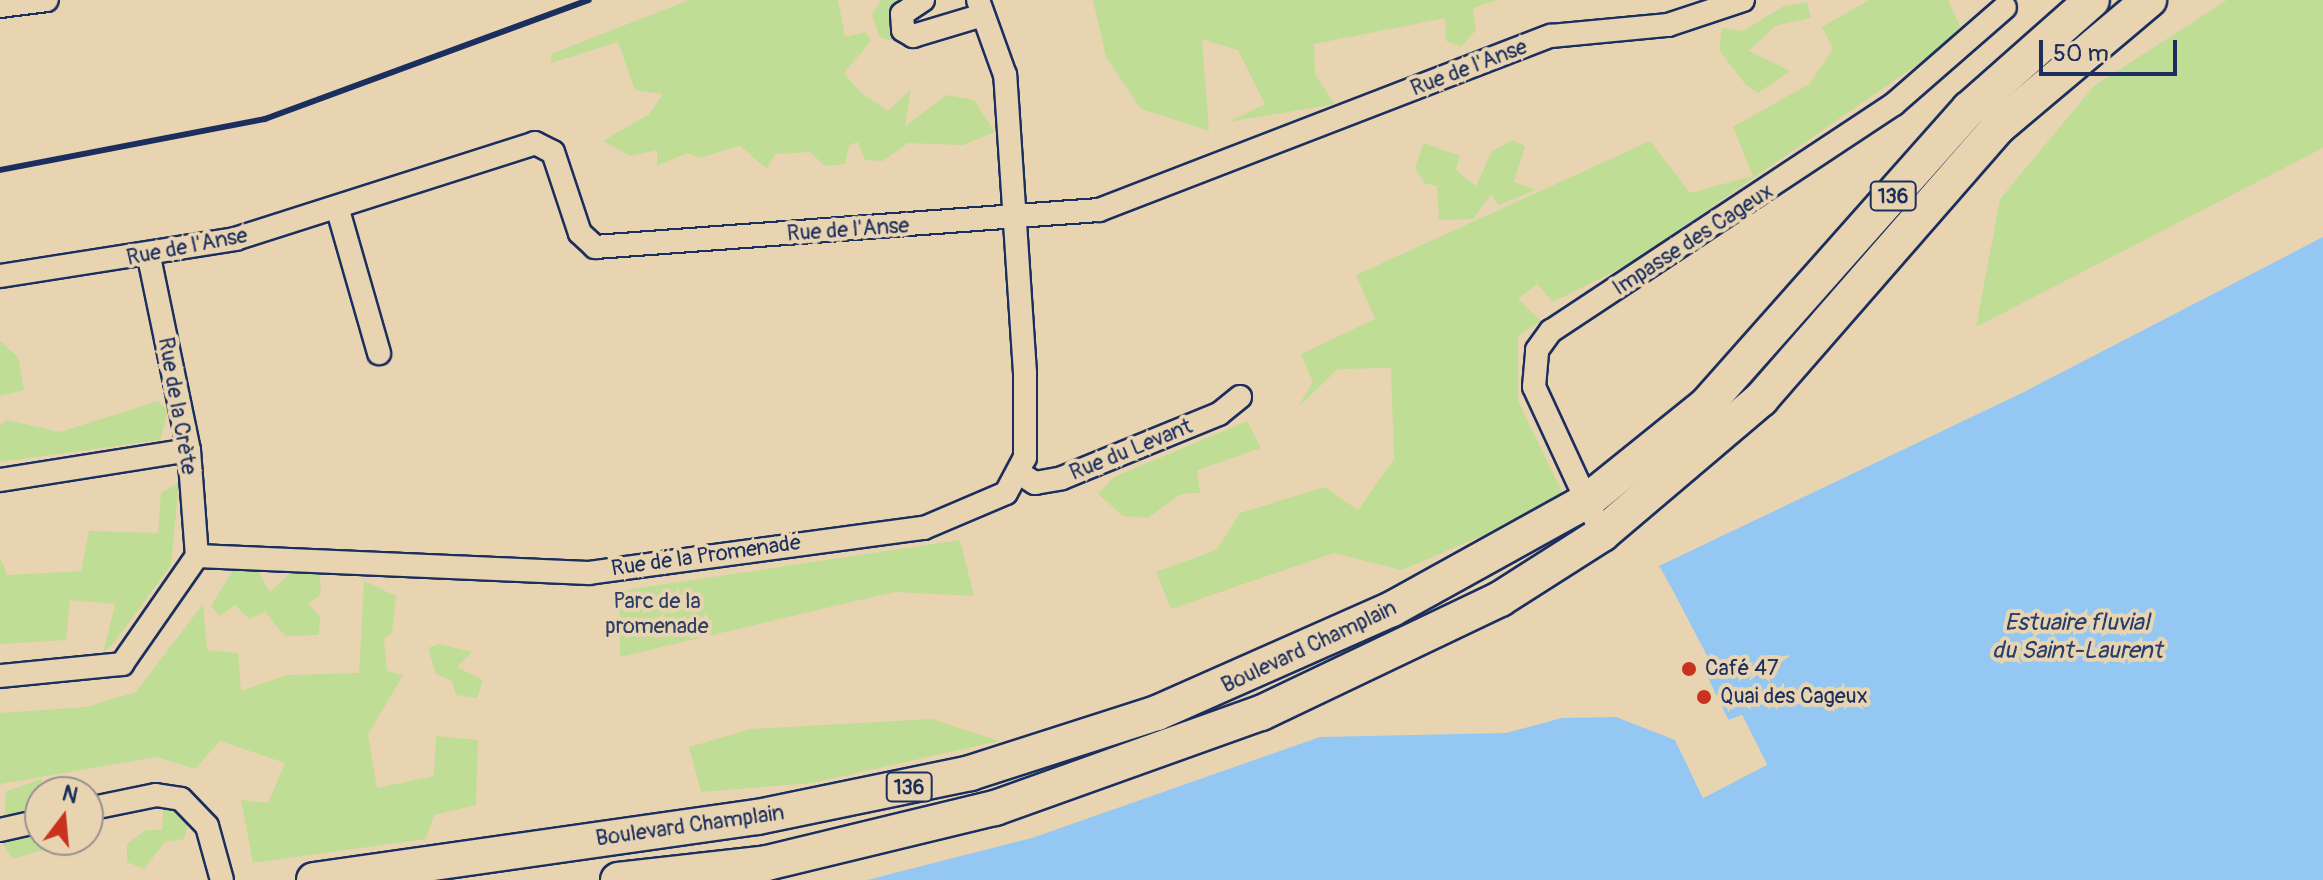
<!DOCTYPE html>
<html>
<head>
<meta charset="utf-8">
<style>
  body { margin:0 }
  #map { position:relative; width:2323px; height:880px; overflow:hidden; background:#e9d4b2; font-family:Pangolin,sans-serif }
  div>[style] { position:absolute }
  .green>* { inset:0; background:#bfdd95 }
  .water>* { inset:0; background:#94c7f1 }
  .pier>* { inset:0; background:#e9d4b2 }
  .roads { filter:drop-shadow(2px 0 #1b2f5e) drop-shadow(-2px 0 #1b2f5e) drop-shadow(0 2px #1b2f5e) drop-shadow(0 -2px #1b2f5e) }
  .minor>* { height:22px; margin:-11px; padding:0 11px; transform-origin:11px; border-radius:11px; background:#e9d4b2 }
  .primary>* { height:34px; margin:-17px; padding:0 17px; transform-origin:17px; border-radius:17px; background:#e9d4b2 }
  .rail>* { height:6px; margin:-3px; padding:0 3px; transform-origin:3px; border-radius:3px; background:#1b2f5e }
  .dots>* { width:22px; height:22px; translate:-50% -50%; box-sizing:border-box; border:4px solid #e9d4b2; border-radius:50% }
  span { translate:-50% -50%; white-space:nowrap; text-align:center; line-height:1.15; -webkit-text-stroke:8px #e9d4b2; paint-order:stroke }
  .shield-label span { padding:2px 6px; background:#e9d4b2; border:2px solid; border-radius:6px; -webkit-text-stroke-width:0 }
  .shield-label { font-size:20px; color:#1b2f5e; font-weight:700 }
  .street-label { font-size:22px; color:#1b2f5e }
  .park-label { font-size:22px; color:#2b4064 }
  .poi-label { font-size:22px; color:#1b2f5e }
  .left { translate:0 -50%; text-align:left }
  .water-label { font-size:24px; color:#273e6d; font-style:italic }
  .north { position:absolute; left:24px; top:776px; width:80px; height:80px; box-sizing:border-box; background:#e9d4b2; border:2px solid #979290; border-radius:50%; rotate:16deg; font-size:22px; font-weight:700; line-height:32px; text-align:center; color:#1b2f5e }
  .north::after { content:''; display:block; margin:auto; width:28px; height:36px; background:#c8321e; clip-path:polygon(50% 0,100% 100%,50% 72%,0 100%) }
  .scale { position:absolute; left:2039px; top:40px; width:138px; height:36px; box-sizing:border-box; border:4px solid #1b2f5e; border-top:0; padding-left:10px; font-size:24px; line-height:28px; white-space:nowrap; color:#1b2f5e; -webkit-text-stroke:6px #e9d4b2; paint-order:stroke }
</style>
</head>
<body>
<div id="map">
  <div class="green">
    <i style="clip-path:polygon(689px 0,838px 0,845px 37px,865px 32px,871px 41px,844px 73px,860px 92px,888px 111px,911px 89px,905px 126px,947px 95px,974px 100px,995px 132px,963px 145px,908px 143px,883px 161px,865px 160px,858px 142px,849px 145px,845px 164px,825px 166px,810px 152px,775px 154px,767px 169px,740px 146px,699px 158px,687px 153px,657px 166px,657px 150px,631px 156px,603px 141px,649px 114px,663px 94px,635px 90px,618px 42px,551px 63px,551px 54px)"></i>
    <i style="clip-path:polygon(881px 0,901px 0,894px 23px,899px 42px,880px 38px,872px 15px)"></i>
    <i style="clip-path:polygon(1093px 0,1498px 0,1473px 8px,1476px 30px,1461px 47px,1446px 41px,1445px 18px,1314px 44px,1315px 74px,1335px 104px,1228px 122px,1265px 104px,1238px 50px,1202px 39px,1209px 131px,1141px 109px,1106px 57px)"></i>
    <i style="clip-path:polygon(1869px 0,1948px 0,1963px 33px,1629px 264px,1553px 302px,1537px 284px,1518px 299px,1541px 321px,1518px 336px,1518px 401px,1566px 500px,1402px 570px,1334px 553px,1171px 609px,1156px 572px,1216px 550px,1240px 513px,1325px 487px,1358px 510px,1394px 459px,1391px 368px,1338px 369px,1298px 407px,1313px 382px,1301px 354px,1375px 319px,1356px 275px,1650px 141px,1690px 193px,1753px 176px,1733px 127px,1809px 84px,1833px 49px,1822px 27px)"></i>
    <i style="clip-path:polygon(2227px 0,2323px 0,2323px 148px,1976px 327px,2000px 199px,2094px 86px)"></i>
    <i style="clip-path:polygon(1807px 2px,1811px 18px,1775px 26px,1749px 51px,1790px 71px,1758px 93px,1746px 85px,1719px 50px,1722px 28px,1743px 31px,1784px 6px)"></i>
    <i style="clip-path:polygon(1512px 140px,1525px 146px,1514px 182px,1536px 190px,1498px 205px,1491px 194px,1473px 219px,1439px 220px,1437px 186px,1424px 183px,1415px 167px,1424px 143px,1460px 156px,1456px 170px,1476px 186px,1492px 151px)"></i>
    <i style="clip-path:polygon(0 341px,18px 357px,24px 390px,0 396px)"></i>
    <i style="clip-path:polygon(158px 401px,168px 411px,160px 440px,0 462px,0 425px,7px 420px,60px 432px)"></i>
    <i style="clip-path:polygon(1247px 421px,1261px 448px,1197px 470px,1200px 493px,1181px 494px,1148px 518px,1123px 516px,1098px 494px,1114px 477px)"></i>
    <i style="clip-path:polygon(179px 482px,171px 565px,113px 644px,103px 653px,115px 604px,70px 600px,66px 640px,0 644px,0 557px,7px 575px,81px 571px,89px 531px,158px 533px,161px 493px)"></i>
    <i style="clip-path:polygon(960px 540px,974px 596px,894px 592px,620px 657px,619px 591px)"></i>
    <i style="clip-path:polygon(319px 564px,321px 594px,308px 604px,320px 616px,319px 635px,285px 636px,265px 612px,249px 619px,235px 605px,220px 616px,211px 606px,233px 570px,257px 569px,270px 592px,291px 572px)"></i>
    <i style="clip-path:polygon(364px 581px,396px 596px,392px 633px,384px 639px,387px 671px,403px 675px,368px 735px,377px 788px,434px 776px,436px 736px,478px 740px,476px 805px,434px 815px,426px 839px,253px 863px,241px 800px,268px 803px,285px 763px,220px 741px,195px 769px,156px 757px,0 784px,0 713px,86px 707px,136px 692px,203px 604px,207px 650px,238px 653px,241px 691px,287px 675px,359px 673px)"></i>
    <i style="clip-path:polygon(439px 644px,472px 652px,457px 667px,483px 680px,477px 698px,456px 695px,452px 681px,436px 674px,428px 648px)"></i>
    <i style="clip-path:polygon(932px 719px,999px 741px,812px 783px,701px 792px,689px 747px,751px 729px)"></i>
    <i style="clip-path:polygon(42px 779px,40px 840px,77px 840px,13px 859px,3px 845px,6px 791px)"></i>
    <i style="clip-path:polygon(164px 801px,180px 805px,189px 818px,184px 839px,165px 842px,144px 869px,127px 862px,127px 844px,146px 830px,162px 830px)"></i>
  </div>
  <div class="water">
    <i style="clip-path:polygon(2323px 237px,2323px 880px,867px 880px,1032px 838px,1320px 737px,1506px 733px,1562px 718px,1616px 717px,1675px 740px,1703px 798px,1767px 765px,1742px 715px,1729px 721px,1707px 676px,1715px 671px,1659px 566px,2022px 393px)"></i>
  </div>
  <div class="pier">
    <i style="clip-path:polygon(1658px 562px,1715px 671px,1707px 676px,1728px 720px,1742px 715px,1767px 764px,1703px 798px,1673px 735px,1705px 793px,1762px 763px,1740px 720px,1725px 723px,1703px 677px,1710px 670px)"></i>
  </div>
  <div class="roads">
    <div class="minor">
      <i style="left:923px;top:0;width:25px;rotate:146deg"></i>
      <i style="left:902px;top:14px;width:16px;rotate:86deg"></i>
      <i style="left:903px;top:30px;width:12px;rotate:31deg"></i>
      <i style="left:913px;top:36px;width:73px;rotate:-16.7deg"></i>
      <i style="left:0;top:6px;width:47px;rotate:-7.3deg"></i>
      <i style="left:338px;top:210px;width:149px;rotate:74deg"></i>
      <i style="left:149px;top:257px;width:197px;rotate:78.3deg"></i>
      <i style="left:189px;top:450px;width:106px;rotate:85.7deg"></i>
      <i style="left:0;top:276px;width:238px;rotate:-8.9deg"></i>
      <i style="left:235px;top:239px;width:315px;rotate:-17.7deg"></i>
      <i style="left:535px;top:143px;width:20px;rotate:27deg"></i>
      <i style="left:553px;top:152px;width:85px;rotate:71.6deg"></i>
      <i style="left:580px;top:233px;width:21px;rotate:43deg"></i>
      <i style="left:595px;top:247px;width:505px;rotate:-4.2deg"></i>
      <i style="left:1099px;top:210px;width:484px;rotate:-21.1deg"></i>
      <i style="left:1551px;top:36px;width:118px;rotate:-5.4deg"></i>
      <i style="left:1668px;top:25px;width:79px;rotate:-18.4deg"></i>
      <i style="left:1019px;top:473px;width:19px;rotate:32deg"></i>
      <i style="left:1035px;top:483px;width:27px;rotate:-10deg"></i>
      <i style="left:1062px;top:478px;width:170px;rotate:-22.2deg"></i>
      <i style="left:1219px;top:414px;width:27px;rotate:-39deg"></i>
      <i style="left:0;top:480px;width:191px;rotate:-9deg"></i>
      <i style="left:1602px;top:534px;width:162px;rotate:-114.8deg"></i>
      <i style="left:1534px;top:387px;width:37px;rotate:-85deg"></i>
      <i style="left:1537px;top:350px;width:24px;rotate:-54deg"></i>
      <i style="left:1551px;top:331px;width:411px;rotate:-33.5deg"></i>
      <i style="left:1894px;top:104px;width:147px;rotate:-41.1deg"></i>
      <i style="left:0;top:676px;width:123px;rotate:-5.6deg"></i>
      <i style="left:122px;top:664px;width:131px;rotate:-55.2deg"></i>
      <i style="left:197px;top:556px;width:392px;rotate:2.5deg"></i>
      <i style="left:589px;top:573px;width:338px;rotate:-7.7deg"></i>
      <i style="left:924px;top:528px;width:89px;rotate:-23.1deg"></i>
      <i style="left:1006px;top:493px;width:40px;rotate:-62deg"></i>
      <i style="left:1025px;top:458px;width:85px;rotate:-90deg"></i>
      <i style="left:1025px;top:373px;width:299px;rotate:-93.8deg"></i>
      <i style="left:1005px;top:75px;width:80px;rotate:-109.8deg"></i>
      <i style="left:88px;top:809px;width:69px;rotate:-11.6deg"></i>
      <i style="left:156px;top:795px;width:25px;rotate:9deg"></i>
      <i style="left:181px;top:799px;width:37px;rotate:46deg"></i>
      <i style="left:207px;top:826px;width:56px;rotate:74.5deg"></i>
      <i style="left:0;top:830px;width:41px;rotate:-12.7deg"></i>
    </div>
    <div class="primary">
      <i style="left:314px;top:880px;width:448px;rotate:-8.1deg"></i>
      <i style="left:758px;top:817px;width:217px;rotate:-11.7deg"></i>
      <i style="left:970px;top:773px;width:196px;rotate:-17.8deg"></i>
      <i style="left:1157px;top:713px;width:257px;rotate:-23.9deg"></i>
      <i style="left:1392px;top:609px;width:223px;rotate:-29deg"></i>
      <i style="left:1587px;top:501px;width:154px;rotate:-38.9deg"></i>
      <i style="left:1707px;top:404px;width:395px;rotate:-48.4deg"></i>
      <i style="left:1969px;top:109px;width:164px;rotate:-41.5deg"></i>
      <i style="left:618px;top:880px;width:150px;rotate:-6.5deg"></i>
      <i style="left:767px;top:863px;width:235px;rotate:-13.6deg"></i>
      <i style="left:995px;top:808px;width:282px;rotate:-19.7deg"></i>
      <i style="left:1261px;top:713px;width:265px;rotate:-25.5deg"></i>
      <i style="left:1500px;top:599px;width:121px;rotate:-32.5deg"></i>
      <i style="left:1602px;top:534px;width:209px;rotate:-40.3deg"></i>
      <i style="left:1761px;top:399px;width:359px;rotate:-48.9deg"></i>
      <i style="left:1997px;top:128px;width:199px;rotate:-40.1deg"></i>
    </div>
  </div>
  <div class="rail">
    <i style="left:0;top:170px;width:270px;rotate:-10.9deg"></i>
    <i style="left:265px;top:119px;width:345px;rotate:-20.2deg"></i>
  </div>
  <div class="dots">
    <i style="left:1689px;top:669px;background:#c8321e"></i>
    <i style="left:1704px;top:697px;background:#c8321e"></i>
  </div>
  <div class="shield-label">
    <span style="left:1893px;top:196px">136</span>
    <span style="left:909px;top:787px">136</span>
  </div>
  <div class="street-label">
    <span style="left:1469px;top:68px;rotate:-21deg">Rue de l'Anse</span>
    <span style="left:848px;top:230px;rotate:-4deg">Rue de l'Anse</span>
    <span style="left:1693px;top:240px;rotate:-33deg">Impasse des Cageux</span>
    <span style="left:187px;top:247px;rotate:-11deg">Rue de l'Anse</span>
    <span style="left:177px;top:406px;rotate:80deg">Rue de la Crète</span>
    <span style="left:1131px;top:450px;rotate:-22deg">Rue du Levant</span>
    <span style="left:706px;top:556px;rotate:-8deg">Rue de la Promenade</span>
    <span style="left:1309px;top:647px;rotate:-25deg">Boulevard Champlain</span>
    <span style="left:690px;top:826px;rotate:-8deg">Boulevard Champlain</span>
  </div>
  <div class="park-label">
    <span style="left:657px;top:614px">Parc de la<br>promenade</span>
  </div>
  <div class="poi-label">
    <span class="left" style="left:1705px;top:669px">Café 47</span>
    <span class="left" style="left:1720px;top:697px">Quai des Cageux</span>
  </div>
  <div class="water-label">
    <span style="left:2077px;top:637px">Estuaire fluvial<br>du Saint-Laurent</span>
  </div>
  <div class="north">N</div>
  <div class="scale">50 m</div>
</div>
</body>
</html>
